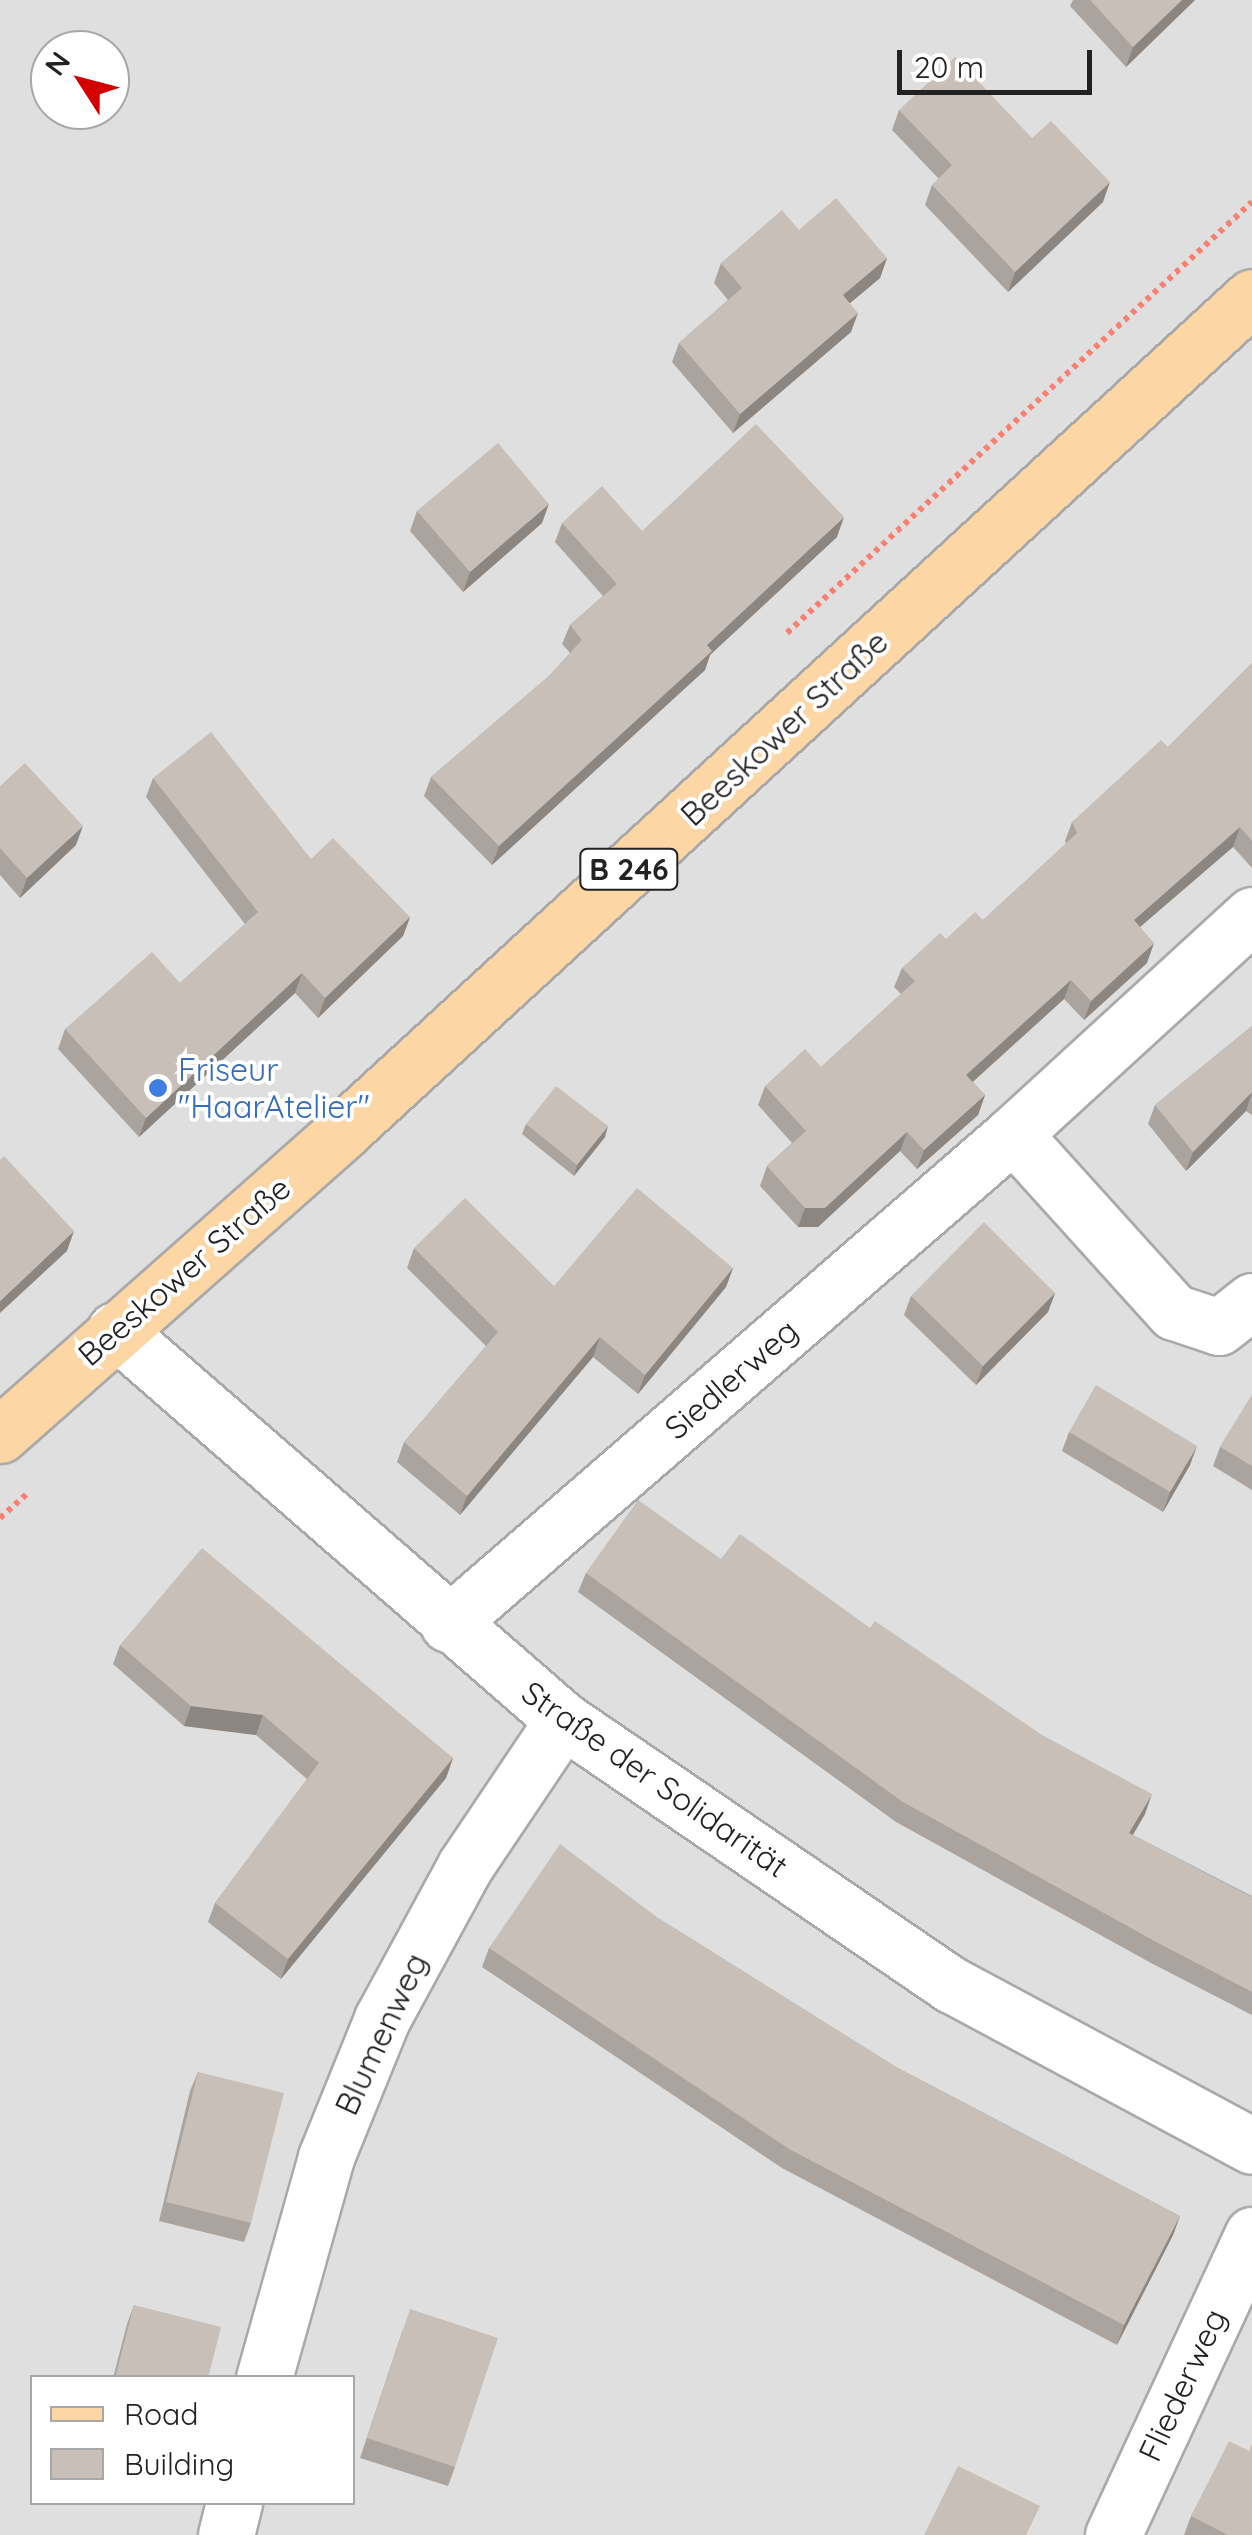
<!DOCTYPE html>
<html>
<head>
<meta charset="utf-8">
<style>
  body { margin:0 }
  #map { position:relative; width:1252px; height:2535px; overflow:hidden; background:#f2efe9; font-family:Quicksand,sans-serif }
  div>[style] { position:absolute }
  .residential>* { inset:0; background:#e0dfdf }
  .path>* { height:6px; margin-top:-3px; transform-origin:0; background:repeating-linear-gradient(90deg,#fa8072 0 5px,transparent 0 10px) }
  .roads { filter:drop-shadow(2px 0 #a9a9a9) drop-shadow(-2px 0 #a9a9a9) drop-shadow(0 2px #a9a9a9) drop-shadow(0 -2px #a9a9a9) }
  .street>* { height:55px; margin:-27.5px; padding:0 27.5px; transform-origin:27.5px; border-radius:27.5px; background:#fff }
  .primary>* { height:55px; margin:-27.5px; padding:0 27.5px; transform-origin:27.5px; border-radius:27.5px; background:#fcd6a4 }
  .wall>* { inset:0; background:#aba49e }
  .shaded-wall>* { inset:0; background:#8b8681 }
  .building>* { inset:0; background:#c7bfb8 }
  .dots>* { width:28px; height:28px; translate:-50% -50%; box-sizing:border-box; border:5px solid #fff; border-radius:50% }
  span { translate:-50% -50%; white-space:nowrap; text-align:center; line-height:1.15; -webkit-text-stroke:8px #fff; paint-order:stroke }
  .shield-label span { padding:2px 8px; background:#fff; border:2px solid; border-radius:8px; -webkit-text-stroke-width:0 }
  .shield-label { font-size:30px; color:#222; font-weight:700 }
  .street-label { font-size:32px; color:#222 }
  .shop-label { font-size:32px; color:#366cbe }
  .left { translate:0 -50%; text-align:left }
  .legend { position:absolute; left:30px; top:2375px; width:325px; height:130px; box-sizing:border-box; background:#fff; border:2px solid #a7a7a7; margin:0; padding:12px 18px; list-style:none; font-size:30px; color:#222 }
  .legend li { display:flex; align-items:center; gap:20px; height:50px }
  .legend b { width:50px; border:2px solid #a7a7a7 }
  .north { position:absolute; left:30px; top:30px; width:100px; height:100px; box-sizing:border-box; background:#fff; border:2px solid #a7a7a7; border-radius:50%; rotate:306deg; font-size:28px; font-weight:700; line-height:40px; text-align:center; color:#222 }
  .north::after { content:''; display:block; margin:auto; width:35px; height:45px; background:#d40000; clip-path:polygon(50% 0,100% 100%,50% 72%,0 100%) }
  .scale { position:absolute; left:897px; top:50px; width:195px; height:45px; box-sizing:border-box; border:5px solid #222; border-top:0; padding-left:12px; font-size:30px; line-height:35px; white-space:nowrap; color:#222; -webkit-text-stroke:8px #fff; paint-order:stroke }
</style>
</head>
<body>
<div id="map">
  <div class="residential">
    <i style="clip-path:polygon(evenodd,0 0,1252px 0,1252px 2535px,0 2535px,0 0,50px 50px,110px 50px,110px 110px,50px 110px,50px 50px,0 0,32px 2378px,352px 2378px,352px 2502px,32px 2502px,32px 2378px)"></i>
  </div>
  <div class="path">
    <i style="left:787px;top:633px;width:634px;rotate:-42.83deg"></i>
    <i style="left:0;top:1518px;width:39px;rotate:-42deg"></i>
  </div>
  <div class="roads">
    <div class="street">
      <i style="left:1013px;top:1134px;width:240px;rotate:47.9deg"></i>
      <i style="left:1174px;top:1312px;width:47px;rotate:18.4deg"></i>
      <i style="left:1219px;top:1327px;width:42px;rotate:-38.2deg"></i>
      <i style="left:115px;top:1330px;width:594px;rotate:41.04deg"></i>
      <i style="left:563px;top:1720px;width:471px;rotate:34.3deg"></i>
      <i style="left:952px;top:1985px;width:340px;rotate:28.2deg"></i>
      <i style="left:448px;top:1624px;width:748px;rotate:-40.93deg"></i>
      <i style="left:1013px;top:1134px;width:324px;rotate:-42.5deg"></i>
      <i style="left:264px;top:2378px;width:230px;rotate:-74.3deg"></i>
      <i style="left:326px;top:2157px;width:149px;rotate:-67.9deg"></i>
      <i style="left:382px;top:2019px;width:174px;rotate:-61.5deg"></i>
      <i style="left:465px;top:1866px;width:176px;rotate:-56.1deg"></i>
      <i style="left:226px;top:2535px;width:34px;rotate:-76deg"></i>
      <i style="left:1113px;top:2535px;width:331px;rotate:-65.1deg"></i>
    </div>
    <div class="primary">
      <i style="left:0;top:1435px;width:456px;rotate:-41.5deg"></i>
      <i style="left:341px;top:1133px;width:1236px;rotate:-42.54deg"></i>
    </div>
  </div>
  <div class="wall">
    <i style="clip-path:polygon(1073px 0,1195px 0,1126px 67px,1070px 6px)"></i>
    <i style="clip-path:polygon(899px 110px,1032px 138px,1103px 202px,1008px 292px,925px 205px,932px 185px,939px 179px,892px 130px)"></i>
    <i style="clip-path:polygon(799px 230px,887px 258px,880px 278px,850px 303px,851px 332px,733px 433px,672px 362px,679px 343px,728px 300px,714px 283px,721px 263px)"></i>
    <i style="clip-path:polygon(417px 511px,542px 523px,463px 592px,410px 531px)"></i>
    <i style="clip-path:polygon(562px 523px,642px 531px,837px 537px,710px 655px,705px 670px,492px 865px,424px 796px,431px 777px,549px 676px,570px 653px,562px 644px,570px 625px,603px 596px,555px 542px)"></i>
    <i style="clip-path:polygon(1252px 663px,1252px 868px,1233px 847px,1140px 927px,1147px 963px,1084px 1020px,1064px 999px,973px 1082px,985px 1095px,978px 1115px,917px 1169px,900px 1151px,818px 1227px,798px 1227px,760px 1186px,767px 1166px,792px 1143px,758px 1105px,765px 1086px,821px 1067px,901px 994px,894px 987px,902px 968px,946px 939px,983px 920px,1066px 844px,1065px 841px,1072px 822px,1168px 747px)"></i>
    <i style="clip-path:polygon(153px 778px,311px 859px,410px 917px,403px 936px,318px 1018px,295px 993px,139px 1137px,58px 1049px,65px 1029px,180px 983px,245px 924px,146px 797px)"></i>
    <i style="clip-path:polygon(0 786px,76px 845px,20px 898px,0 875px)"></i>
    <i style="clip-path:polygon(1252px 1026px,1252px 1115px,1246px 1111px,1186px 1171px,1148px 1124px,1155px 1105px)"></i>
    <i style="clip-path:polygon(526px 1124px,605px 1137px,574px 1176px,522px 1134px)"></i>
    <i style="clip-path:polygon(414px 1248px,554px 1286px,733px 1268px,726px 1287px,638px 1394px,593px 1357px,460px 1515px,397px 1462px,404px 1442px,486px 1346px,407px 1268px)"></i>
    <i style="clip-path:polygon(1055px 1293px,1048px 1312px,976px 1385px,904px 1315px,911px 1296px)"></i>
    <i style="clip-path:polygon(1252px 1395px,1252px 1490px,1213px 1466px,1220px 1447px)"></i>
    <i style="clip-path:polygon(1069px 1432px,1190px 1465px,1163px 1512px,1062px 1451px)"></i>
    <i style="clip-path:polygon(721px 1559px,870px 1628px,1145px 1814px,1133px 1835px,1252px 1896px,1252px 2015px,1151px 1963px,896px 1822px,578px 1592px,586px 1573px)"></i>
    <i style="clip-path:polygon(120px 1645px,453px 1758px,446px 1778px,281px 1979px,208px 1922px,215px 1903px,307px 1779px,256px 1735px,184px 1726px,113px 1664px)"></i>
    <i style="clip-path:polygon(658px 1918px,896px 2067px,1180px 2216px,1173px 2235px,1117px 2345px,782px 2168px,482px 1967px,489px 1948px)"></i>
    <i style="clip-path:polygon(198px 2072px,251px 2223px,244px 2242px,159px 2221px,190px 2091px)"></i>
    <i style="clip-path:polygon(134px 2305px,208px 2378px,113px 2378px,127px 2324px)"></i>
    <i style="clip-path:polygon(403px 2329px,455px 2467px,448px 2486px,360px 2458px)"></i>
    <i style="clip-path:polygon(1249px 2451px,1252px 2535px,1184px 2535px,1191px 2516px)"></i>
  </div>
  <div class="shaded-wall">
    <i style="clip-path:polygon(1182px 0,1195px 0,1126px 67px,1133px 47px)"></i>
    <i style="clip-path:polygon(1110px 182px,1103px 202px,1008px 292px,1015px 272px)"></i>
    <i style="clip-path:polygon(887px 258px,880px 278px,836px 315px,843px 295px)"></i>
    <i style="clip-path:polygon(858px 313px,851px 332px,733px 433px,740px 414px)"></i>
    <i style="clip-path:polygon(549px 504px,542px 523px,463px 592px,470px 572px)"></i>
    <i style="clip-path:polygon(844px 517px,837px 537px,710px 655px,705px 670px,492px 865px,499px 846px,707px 645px)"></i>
    <i style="clip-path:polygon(83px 826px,76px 845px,20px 898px,27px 878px)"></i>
    <i style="clip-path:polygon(1240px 827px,1233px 847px,1126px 939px,1134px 920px)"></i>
    <i style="clip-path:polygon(410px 917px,403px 936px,318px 1018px,325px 998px)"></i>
    <i style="clip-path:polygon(1154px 943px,1147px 963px,1084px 1020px,1091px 1001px)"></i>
    <i style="clip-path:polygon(302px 973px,295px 993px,139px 1137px,146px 1118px)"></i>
    <i style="clip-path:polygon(1071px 980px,1064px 999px,959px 1094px,966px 1075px)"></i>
    <i style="clip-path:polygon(1252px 1092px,1246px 1111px,1186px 1171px,1193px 1152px)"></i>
    <i style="clip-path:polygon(985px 1095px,978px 1115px,917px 1169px,924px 1150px)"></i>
    <i style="clip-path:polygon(608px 1126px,605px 1137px,574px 1176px,577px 1165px)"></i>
    <i style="clip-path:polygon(907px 1132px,900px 1151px,818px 1227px,798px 1227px,805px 1208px)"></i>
    <i style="clip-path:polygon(74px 1231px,67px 1251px,0 1313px,0 1301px)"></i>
    <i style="clip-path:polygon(733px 1268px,726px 1287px,638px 1394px,645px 1375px)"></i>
    <i style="clip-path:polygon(1055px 1293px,1048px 1312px,976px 1385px,983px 1366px)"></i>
    <i style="clip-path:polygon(600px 1337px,593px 1357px,460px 1515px,467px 1496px)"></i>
    <i style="clip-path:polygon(1197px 1446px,1190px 1465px,1163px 1512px,1170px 1492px)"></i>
    <i style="clip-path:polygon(191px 1706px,263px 1715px,256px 1735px,184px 1726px)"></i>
    <i style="clip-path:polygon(453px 1758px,446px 1778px,281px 1979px,288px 1959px)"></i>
    <i style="clip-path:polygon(1152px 1794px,1145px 1814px,1122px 1853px,1129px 1833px)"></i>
    <i style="clip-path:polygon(1180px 2216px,1173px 2235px,1117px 2345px,1124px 2325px)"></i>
  </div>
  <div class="building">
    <i style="clip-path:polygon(1090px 0,1182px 0,1133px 47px)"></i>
    <i style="clip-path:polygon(955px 57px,1032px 138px,1051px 121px,1110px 182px,1015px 272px,932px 185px,952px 165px,899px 110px)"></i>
    <i style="clip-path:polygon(836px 198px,887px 258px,843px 295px,858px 313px,740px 414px,679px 343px,742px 288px,721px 263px,782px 210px,799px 230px)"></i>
    <i style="clip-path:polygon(756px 424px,844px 517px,707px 645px,712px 651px,499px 846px,431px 777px,549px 676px,582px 640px,570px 625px,617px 584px,562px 523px,602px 486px,642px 531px)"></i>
    <i style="clip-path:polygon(498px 443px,549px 504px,470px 572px,417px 511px)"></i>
    <i style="clip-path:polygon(1252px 663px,1252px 841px,1240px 827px,1134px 920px,1154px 943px,1091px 1001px,1071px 980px,966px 1075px,985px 1095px,924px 1150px,907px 1132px,825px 1208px,805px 1208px,767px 1166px,806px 1131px,765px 1086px,805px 1049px,821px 1067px,915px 981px,902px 968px,940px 933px,946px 939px,975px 912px,983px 920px,1077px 833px,1072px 822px,1161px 740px,1168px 747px)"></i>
    <i style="clip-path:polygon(211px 732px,311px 859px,333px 838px,410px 917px,325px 998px,302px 973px,146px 1118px,65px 1029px,152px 952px,180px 983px,258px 912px,153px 778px)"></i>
    <i style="clip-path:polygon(25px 763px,83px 826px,27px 878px,0 848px,0 786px)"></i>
    <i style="clip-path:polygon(1252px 1026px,1252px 1092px,1193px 1152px,1155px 1105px)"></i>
    <i style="clip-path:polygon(556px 1086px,608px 1126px,577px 1165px,526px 1124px)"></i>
    <i style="clip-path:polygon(4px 1156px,74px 1231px,0 1301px,0 1160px)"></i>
    <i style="clip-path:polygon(637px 1188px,733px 1268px,645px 1375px,600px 1337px,467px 1496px,404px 1442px,498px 1332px,414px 1248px,465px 1198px,554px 1286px)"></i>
    <i style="clip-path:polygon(984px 1222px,1055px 1293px,983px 1366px,911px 1296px)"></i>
    <i style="clip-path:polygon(1096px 1385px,1197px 1446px,1170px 1492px,1069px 1432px)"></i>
    <i style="clip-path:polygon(1252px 1395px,1252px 1466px,1220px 1447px)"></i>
    <i style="clip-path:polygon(638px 1500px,721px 1559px,740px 1534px,870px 1628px,875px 1621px,1042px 1735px,1152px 1794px,1129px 1833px,1252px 1897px,1252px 1992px,1158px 1943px,903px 1802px,586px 1573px)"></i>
    <i style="clip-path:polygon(202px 1548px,453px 1758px,288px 1959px,215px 1903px,319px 1763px,263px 1715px,191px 1706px,120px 1645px)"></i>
    <i style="clip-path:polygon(560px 1844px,658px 1918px,896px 2067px,1180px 2216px,1124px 2325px,789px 2149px,489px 1948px)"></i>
    <i style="clip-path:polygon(198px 2072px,284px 2093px,251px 2223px,166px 2202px)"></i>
    <i style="clip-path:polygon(134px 2305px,221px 2327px,208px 2378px,115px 2378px)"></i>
    <i style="clip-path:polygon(410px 2309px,498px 2338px,455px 2467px,367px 2438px)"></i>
    <i style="clip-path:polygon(1229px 2441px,1249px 2451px,1252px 2444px,1252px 2535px,1228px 2535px,1191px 2516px)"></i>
    <i style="clip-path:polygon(958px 2466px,1040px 2506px,1026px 2535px,924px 2535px)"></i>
  </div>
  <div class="dots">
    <i style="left:158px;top:1088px;background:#3f7fe0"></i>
  </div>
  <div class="shield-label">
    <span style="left:629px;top:869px">B 246</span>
  </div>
  <div class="street-label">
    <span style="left:784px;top:728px;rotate:-43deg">Beeskower Straße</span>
    <span style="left:184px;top:1271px;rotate:-41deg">Beeskower Straße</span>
    <span style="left:731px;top:1379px;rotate:-41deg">Siedlerweg</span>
    <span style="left:655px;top:1779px;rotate:35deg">Straße der Solidarität</span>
    <span style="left:381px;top:2034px;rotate:-65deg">Blumenweg</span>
    <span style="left:1182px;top:2385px;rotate:-65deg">Fliederweg</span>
  </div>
  <div class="shop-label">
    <span class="left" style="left:178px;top:1088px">Friseur<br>"HaarAtelier"</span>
  </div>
  <ul class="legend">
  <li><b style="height:12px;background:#fcd6a4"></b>Road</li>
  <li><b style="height:28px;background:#c7bfb8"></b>Building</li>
  </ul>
  <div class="north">N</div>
  <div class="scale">20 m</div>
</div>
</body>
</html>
